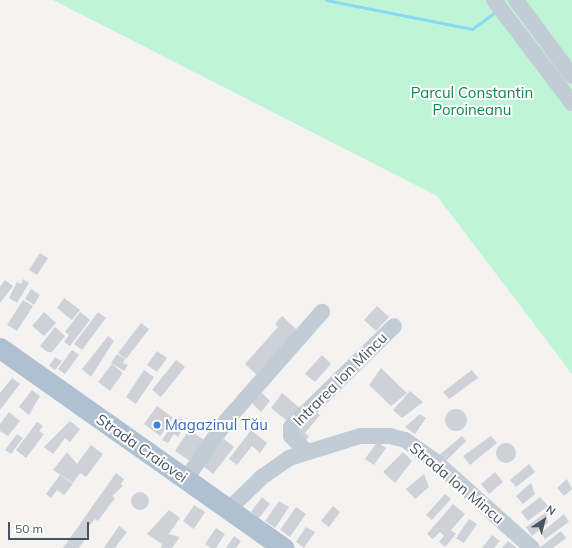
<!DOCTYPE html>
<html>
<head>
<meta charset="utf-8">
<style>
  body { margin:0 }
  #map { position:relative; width:572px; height:548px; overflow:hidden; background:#f5f3f2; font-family:Mulish,sans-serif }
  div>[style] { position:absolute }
  .green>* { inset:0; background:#bff4d6 }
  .stream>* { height:3px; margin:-1.5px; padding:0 1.5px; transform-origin:1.5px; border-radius:1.5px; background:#88d9f5 }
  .building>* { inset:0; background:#ced1d8 }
  .round { border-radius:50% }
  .minor>* { height:16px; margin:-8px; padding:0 8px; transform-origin:8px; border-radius:8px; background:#c2ccd5 }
  .major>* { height:21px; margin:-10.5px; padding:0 10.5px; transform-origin:10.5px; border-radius:10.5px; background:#b0c0d3 }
  .dots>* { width:11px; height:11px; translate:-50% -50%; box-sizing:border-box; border:2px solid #fff; border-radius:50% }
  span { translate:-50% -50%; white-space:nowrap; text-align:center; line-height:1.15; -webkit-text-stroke:4px #fff; paint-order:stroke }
  .park-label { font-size:15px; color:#0f8852 }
  .street-label { font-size:15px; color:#485462 }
  .shop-label { font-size:15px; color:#366cbe }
  .left { translate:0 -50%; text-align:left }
  .north { position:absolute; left:524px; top:500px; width:40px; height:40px; -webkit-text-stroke:3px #fff; paint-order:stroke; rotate:35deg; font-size:11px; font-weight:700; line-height:16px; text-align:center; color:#485462 }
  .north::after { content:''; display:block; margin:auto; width:14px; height:18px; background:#485462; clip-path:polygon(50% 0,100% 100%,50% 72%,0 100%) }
  .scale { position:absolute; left:8px; top:522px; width:81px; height:18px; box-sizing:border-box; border:2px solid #485462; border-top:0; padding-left:5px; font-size:12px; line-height:14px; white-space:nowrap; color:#485462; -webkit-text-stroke:3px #fff; paint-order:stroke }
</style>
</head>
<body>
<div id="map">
  <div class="green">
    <i style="clip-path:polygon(53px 0,572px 0,572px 374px,437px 196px)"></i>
  </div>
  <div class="stream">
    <i style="left:326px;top:0;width:149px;rotate:11.2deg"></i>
    <i style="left:472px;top:29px;width:31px;rotate:-36deg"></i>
  </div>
  <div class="building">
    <i style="clip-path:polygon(40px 253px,48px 258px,37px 275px,29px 270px)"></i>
    <i style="clip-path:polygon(23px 279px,29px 283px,17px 303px,9px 298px,17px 282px,21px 284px)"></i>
    <i style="clip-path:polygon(5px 280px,13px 286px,0 303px,0 287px)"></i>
    <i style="clip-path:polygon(31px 289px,40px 295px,34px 305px,25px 299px)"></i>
    <i style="clip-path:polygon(64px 298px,80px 310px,72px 320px,57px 308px)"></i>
    <i style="clip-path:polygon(23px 300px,33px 306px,17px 331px,7px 325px)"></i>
    <i style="clip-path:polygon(377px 306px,389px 317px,376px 331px,364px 320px)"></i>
    <i style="clip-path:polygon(44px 312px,56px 323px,44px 336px,32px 326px)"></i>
    <i style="clip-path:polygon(80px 312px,90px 320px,70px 346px,64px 342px,69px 335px,65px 332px)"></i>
    <i style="clip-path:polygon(98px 312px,106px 318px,82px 350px,74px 344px)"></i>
    <i style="clip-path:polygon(282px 316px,297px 330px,257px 375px,245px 364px,278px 327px,275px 324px)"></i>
    <i style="clip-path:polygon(141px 323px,149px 329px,126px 359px,118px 353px)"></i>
    <i style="clip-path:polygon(55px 327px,65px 336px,52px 352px,47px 352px,40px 346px)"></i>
    <i style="clip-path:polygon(108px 336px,114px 341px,91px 377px,82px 369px)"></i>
    <i style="clip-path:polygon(72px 350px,79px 355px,65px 374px,58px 369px)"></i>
    <i style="clip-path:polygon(157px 351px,167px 358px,157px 372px,147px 365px)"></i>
    <i style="clip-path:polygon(117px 354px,125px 359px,123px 363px,128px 365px,124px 371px,111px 363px)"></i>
    <i style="clip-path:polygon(322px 355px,331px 364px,315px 382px,305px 374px)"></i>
    <i style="clip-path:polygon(55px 357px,62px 361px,55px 370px,49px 366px)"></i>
    <i style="clip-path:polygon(176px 360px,185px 367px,161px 397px,152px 390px)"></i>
    <i style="clip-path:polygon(112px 364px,123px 373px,110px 391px,98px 382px)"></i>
    <i style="clip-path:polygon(381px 368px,407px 393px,391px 406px,369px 385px)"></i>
    <i style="clip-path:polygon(144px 370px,154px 377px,136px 404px,126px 397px)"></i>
    <i style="clip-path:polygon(472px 370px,478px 378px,449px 399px,443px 392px)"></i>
    <i style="clip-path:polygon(12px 378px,20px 384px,0 410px,0 393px)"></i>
    <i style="clip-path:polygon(32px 390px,40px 396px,29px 415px,19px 407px)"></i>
    <i style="clip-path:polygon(410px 391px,423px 402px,402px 418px,393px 410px)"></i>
    <i style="clip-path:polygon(262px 393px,270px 401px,261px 412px,252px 403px)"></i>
    <i style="clip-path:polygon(282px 393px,301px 409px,290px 423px,271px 408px)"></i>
    <i style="clip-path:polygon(157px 406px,173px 418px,160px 436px,144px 424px)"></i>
    <i style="clip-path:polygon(312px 408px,320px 415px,305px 433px,309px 436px,304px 443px,291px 432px)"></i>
    <i class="round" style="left:445px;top:409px;width:22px;height:22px"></i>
    <i style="clip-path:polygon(9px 412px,20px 421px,8px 436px,0 431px,0 424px)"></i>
    <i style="clip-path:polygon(420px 414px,426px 418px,415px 434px,405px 427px)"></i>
    <i style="clip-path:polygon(178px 417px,186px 422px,178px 437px,174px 434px,168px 443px,162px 440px)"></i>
    <i style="clip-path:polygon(70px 421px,80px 429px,70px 442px,65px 438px,53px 454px,44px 447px)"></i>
    <i style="clip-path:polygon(37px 422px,43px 426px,39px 431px,44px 434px,26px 458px,16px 450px)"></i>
    <i style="clip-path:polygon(189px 430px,204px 440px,190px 461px,175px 451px)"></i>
    <i style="clip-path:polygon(251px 430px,267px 443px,260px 453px,252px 446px,237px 465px,229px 459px)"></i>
    <i style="clip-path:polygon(17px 434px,23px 438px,11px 454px,5px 450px)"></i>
    <i style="clip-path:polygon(462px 436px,466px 441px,445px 462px,439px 455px)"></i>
    <i style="clip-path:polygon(491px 436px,497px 443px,470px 465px,463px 456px)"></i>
    <i style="clip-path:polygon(224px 439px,234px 447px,213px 474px,203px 466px)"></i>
    <i style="clip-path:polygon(377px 442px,386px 448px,374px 465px,365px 459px)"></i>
    <i class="round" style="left:496px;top:443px;width:20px;height:20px"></i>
    <i style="clip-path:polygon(91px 445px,103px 454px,86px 477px,80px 473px,73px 483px,53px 470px,67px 452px,77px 464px)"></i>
    <i style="clip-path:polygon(403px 452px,412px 461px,395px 483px,383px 472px)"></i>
    <i style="clip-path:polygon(529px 464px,535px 472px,516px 487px,510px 480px)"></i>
    <i style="clip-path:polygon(495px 472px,503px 482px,489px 494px,481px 484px)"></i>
    <i style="clip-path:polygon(116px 473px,124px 479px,121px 484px,123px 486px,112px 496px,115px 498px,98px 521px,95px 519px,87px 529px,89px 534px,79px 548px,63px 548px)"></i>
    <i style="clip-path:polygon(424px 474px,429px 487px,415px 499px,406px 489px)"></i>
    <i style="clip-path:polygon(60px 475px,73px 484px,64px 495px,57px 490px,51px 498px,46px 494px)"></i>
    <i style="clip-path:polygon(567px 479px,572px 489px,564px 496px,557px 488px)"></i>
    <i style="clip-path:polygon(531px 483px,535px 494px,523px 504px,516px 496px)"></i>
    <i class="round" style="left:131px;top:492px;width:18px;height:18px"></i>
    <i style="clip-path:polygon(445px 494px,451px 499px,432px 520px,426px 515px)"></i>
    <i style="clip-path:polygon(262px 497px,270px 504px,259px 518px,251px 512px)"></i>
    <i style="clip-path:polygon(540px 497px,548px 506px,528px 521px,521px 512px)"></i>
    <i style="clip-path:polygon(279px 501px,289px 507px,275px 528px,265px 521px)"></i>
    <i style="clip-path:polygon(453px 504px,465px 514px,451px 530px,456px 534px,445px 547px,439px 542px,444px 536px,440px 532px,433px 539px,427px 534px)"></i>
    <i style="clip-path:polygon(194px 505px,205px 512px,194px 529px,183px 521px)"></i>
    <i style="clip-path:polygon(333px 506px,340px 512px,329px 527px,321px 521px)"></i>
    <i style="clip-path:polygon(296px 507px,306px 514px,290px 537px,280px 530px)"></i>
    <i style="clip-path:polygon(169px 510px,180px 518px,163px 542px,169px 534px,180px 537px,172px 548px,161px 548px,162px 544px,147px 534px)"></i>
    <i style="clip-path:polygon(546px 512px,548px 523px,532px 536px,526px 527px)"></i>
    <i style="clip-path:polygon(564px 514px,569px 522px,545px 539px,541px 533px)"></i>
    <i style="clip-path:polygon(469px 519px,477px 524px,464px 543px,456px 538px)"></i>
    <i style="clip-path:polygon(119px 526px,127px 532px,115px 548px,104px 548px)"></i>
    <i style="clip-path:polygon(306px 527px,315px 532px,304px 548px,296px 542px)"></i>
    <i style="clip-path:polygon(216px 528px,225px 534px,216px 548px,211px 548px,205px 544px)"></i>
    <i style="clip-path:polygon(561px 531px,566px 538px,553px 548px,539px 548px)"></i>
    <i style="clip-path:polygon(492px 535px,500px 541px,494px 548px,482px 548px)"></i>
    <i style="clip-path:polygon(234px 536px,241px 541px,236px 548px,226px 548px)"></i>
    <i style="clip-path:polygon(508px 541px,517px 548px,502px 548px)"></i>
  </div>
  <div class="minor">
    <i style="left:494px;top:0;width:129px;rotate:52.9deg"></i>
    <i style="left:516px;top:0;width:94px;rotate:53.6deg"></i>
    <i style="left:306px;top:451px;width:21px;rotate:-135deg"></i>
    <i style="left:291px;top:436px;width:9px;rotate:-90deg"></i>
    <i style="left:291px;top:427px;width:144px;rotate:-44.4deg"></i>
    <i style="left:186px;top:479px;width:72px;rotate:-55.2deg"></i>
    <i style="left:227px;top:420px;width:144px;rotate:-48.7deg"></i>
    <i style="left:229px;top:509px;width:46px;rotate:-44.1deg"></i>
    <i style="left:262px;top:477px;width:33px;rotate:-35deg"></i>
    <i style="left:289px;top:458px;width:74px;rotate:-17.2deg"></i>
    <i style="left:360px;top:436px;width:30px"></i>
    <i style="left:390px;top:436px;width:16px;rotate:15deg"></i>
    <i style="left:405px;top:440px;width:38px;rotate:35deg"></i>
    <i style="left:436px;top:462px;width:129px;rotate:41.9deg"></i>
  </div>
  <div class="major">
    <i style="left:0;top:348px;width:347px;rotate:35.2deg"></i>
  </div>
  <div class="dots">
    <i style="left:157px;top:425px;background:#3f7fe0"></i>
  </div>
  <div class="park-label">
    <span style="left:472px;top:101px">Parcul Constantin<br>Poroineanu</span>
  </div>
  <div class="street-label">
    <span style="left:340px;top:379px;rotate:-45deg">Intrarea Ion Mincu</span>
    <span style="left:142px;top:448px;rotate:35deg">Strada Craiovei</span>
    <span style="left:457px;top:483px;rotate:40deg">Strada Ion Mincu</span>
  </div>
  <div class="shop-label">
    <span class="left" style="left:165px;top:425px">Magazinul Tău</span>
  </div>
  <div class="north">N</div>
  <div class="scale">50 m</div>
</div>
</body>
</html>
